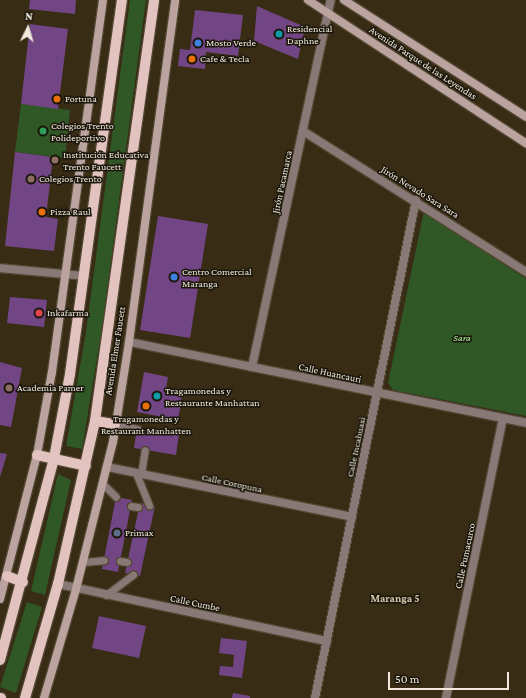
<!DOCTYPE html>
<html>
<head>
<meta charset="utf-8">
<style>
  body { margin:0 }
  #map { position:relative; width:526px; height:698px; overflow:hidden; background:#382c15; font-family:"Crimson Pro",serif }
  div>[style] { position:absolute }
  .green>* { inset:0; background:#305826 }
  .building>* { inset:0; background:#724684 }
  .roads { filter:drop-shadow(1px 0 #524731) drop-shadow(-1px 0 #524731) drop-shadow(0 1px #524731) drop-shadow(0 -1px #524731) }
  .lane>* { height:7px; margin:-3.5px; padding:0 3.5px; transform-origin:3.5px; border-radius:3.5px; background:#887977 }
  .street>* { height:8px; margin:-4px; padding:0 4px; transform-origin:4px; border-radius:4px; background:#887977 }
  .secondary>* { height:8px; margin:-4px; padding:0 4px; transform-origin:4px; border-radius:4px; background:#bba3a0 }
  .primary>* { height:10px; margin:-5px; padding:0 5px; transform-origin:5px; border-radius:5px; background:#e2c3c0 }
  .dots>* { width:11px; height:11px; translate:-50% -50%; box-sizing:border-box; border:2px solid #1b160c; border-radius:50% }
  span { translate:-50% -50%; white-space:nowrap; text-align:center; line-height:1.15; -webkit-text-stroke:3px #1b160c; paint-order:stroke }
  .poi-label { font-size:10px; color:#f1eadc }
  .left { translate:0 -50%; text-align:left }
  .street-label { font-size:10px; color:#f1eadc }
  .park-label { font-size:10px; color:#b3fba3; font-style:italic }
  .neighbourhood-label { font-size:11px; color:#d4c5a9; font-weight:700 }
  .north { position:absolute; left:8px; top:8px; width:40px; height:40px; -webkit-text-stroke:3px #1b160c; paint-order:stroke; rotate:5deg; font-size:11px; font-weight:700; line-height:16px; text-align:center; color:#f1eadc }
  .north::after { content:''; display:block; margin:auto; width:14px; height:18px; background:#f1eadc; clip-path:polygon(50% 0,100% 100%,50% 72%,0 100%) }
  .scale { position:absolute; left:388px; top:672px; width:121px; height:18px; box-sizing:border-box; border:2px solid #f1eadc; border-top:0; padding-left:5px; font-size:12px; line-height:14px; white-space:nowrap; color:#f1eadc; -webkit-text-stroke:3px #1b160c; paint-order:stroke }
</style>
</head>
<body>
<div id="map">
  <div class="green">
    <i style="clip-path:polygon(130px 0,146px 0,101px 334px,82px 449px,66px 446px,86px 332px)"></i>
    <i style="clip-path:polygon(21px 104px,70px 110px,65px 158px,15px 152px)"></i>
    <i style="clip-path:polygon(424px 211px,526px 279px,526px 416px,393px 390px,388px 383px)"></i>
    <i style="clip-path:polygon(58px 474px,71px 480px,45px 595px,31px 591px)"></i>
    <i style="clip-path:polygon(27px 602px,42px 607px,16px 693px,0 687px)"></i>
  </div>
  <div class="building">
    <i style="clip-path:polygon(30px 0,76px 0,75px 14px,29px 9px)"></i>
    <i style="clip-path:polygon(257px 6px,305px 27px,298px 59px,254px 41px)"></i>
    <i style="clip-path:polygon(195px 10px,243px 15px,238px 56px,206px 52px,205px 69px,178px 66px,180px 49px,190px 50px)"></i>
    <i style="clip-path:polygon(30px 24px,68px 29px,58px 109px,21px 104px)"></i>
    <i style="clip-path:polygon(15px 152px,53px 157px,46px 217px,58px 219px,54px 251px,5px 246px)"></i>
    <i style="clip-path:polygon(158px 216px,208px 224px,190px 338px,140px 330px)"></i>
    <i style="clip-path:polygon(10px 297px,47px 300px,44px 327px,7px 323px)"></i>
    <i style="clip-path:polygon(0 362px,22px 368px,11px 427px,0 425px)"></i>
    <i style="clip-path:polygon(144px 372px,168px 377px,165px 394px,182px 397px,178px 420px,137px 412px)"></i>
    <i style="clip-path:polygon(137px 428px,179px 434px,176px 455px,134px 448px)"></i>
    <i style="clip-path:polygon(0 453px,7px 454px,0 477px)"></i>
    <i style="clip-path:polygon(116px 497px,132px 500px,118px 572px,102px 569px)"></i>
    <i style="clip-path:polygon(140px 503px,155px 506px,140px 576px,125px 573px)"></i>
    <i style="clip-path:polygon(99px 616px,146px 626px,139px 658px,92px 648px)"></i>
    <i style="clip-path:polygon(221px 638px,247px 641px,242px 678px,219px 675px,220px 666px,233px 667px,234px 655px,219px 653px)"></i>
    <i style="clip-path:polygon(233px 693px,250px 696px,250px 698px,232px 698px)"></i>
  </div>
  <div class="roads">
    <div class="lane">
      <i style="left:115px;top:424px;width:23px;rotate:13deg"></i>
      <i style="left:136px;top:473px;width:35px;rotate:68deg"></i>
      <i style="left:141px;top:474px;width:24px;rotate:-81deg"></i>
      <i style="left:103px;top:484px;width:18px;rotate:45deg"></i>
      <i style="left:131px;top:506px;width:7px;rotate:8deg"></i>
      <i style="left:120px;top:561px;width:7px;rotate:8deg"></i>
      <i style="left:83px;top:562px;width:21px;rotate:-5deg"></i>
      <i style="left:106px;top:595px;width:34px;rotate:-37deg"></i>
    </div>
    <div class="street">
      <i style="left:303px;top:131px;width:264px;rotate:32.3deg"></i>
      <i style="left:0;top:268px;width:85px;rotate:5.4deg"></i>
      <i style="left:129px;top:342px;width:405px;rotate:11.5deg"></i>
      <i style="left:252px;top:367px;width:375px;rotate:-77.9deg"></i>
      <i style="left:107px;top:467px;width:250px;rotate:11.5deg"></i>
      <i style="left:58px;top:584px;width:275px;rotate:12deg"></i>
      <i style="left:315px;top:698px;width:508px;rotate:-78.54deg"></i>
      <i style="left:446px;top:698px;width:285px;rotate:-78.5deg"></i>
    </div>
    <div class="secondary">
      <i style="left:308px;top:0;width:261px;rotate:33.3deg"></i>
      <i style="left:344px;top:0;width:216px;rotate:32.7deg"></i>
      <i style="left:0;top:599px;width:149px;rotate:-75.6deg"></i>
      <i style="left:37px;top:455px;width:84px;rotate:-79.8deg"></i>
      <i style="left:52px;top:372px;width:375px;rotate:-82.2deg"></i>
      <i style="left:44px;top:698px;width:114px;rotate:-73.6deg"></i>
      <i style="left:76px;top:589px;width:152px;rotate:-75.9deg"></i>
      <i style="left:113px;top:442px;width:101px;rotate:-80.9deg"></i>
      <i style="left:129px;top:342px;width:345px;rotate:-82.3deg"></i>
    </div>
    <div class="primary">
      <i style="left:95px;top:421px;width:20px;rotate:9deg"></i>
      <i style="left:37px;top:455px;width:50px;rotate:12.7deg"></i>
      <i style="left:7px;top:576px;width:17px;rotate:21deg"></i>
      <i style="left:0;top:660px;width:209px;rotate:-75deg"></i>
      <i style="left:54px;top:458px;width:86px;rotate:-79.2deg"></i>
      <i style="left:70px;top:374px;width:378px;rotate:-82.1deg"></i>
      <i style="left:0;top:698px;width:1px"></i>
      <i style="left:25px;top:698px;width:119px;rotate:-73.9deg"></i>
      <i style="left:58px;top:584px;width:167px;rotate:-77.2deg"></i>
      <i style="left:95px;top:421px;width:425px;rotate:-82deg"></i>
    </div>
  </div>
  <div class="dots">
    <i style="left:279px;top:34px;background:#0f9aa8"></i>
    <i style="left:198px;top:43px;background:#3f7fe0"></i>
    <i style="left:192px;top:59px;background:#e8710a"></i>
    <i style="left:57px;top:99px;background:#e8710a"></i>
    <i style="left:43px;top:131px;background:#2e9e5b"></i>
    <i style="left:55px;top:160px;background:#8d6e63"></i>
    <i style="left:31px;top:179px;background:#8d6e63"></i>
    <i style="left:42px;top:212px;background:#e8710a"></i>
    <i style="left:174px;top:277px;background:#3f7fe0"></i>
    <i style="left:39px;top:313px;background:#e0444e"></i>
    <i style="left:9px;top:388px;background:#8d6e63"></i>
    <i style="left:157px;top:396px;background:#0f9aa8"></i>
    <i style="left:146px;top:406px;background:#e8710a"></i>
    <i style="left:117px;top:533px;background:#5c6f8a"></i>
  </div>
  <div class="poi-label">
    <span class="left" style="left:287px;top:34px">Residencial<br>Daphne</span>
    <span class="left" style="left:206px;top:43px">Mosto Verde</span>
    <span class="left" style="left:200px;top:59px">Cafe &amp; Tecla</span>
    <span class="left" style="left:65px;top:99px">Fortuna</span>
    <span class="left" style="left:51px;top:131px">Colegios Trento<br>Polideportivo</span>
    <span class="left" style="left:63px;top:160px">Institución Educativa<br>Trento Faucett</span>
    <span class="left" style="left:39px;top:179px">Colegios Trento</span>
    <span class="left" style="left:50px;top:212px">Pizza Raul</span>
    <span class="left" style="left:182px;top:277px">Centro Comercial<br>Maranga</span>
    <span class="left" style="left:47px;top:313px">Inkafarma</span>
    <span class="left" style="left:17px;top:388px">Academia Pamer</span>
    <span class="left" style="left:165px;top:396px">Tragamonedas y<br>Restaurante Manhattan</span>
    <span style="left:146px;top:424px">Tragamonedas y<br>Restaurant Manhatten</span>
    <span class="left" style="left:125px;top:533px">Primax</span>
  </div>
  <div class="street-label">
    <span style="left:423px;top:63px;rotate:33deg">Avenida Parque de las Leyendas</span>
    <span style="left:282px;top:182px;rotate:-78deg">Jirón Pacamarca</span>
    <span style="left:420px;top:192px;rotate:32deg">Jirón Nevado Sara Sara</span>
    <span style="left:115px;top:351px;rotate:-81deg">Avenida Elmer Faucett</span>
    <span style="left:330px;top:373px;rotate:12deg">Calle Huancauri</span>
    <span style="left:356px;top:447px;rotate:-78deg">Calle Incahuasi</span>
    <span style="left:232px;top:483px;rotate:12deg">Calle Coropuna</span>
    <span style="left:465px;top:556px;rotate:-78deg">Calle Pumacurco</span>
    <span style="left:195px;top:603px;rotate:12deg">Calle Cumbe</span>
  </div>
  <div class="park-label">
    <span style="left:462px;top:338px">Sara</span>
  </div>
  <div class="neighbourhood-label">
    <span style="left:395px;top:598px">Maranga 5</span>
  </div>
  <div class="north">N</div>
  <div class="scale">50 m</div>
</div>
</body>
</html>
